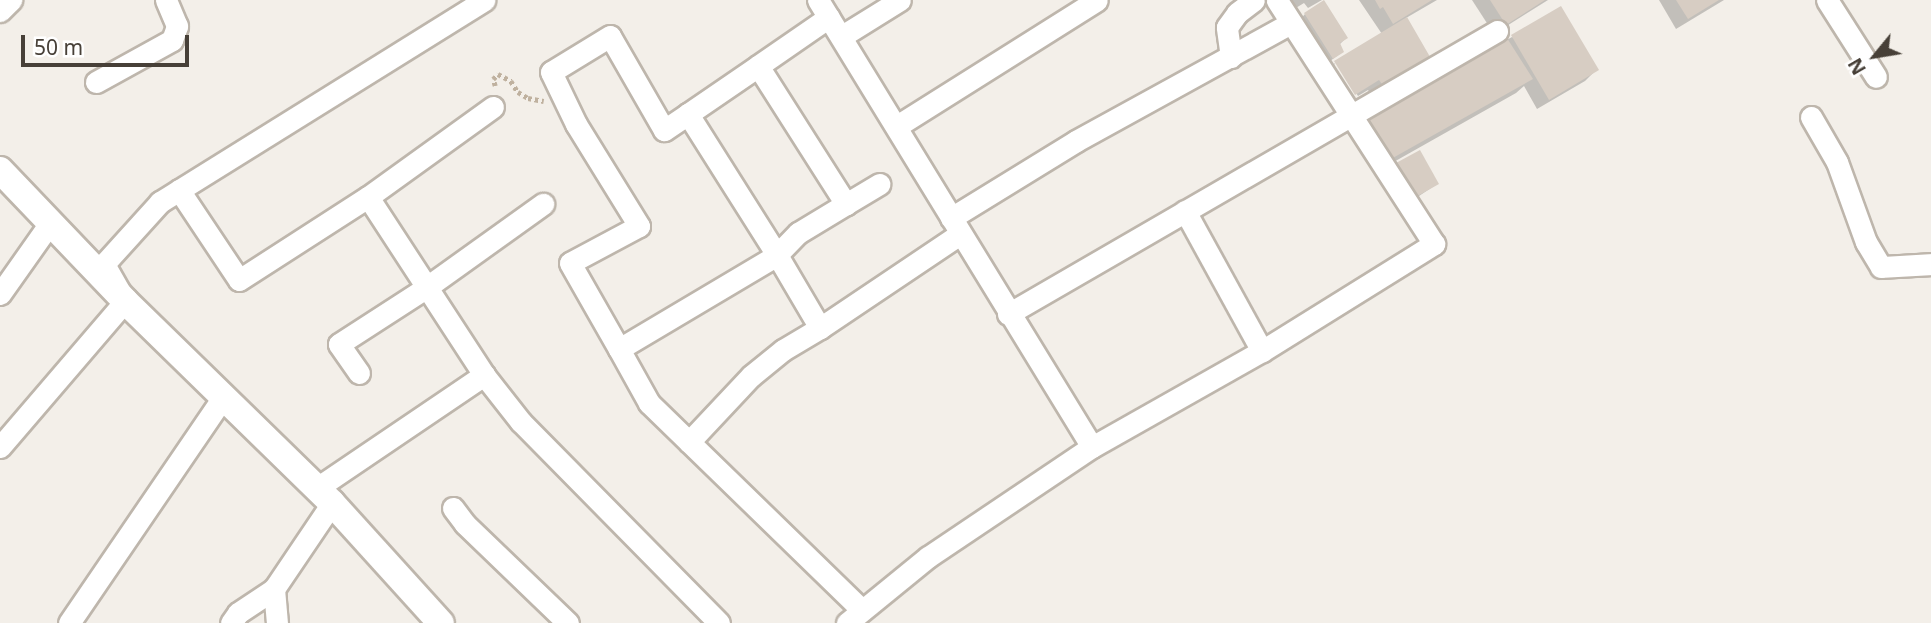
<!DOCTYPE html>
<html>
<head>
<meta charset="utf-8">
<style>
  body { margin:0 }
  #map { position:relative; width:1931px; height:623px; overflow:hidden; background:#f3efe9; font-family:"Noto Sans",sans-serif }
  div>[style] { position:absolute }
  .shadow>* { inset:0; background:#0003 }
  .building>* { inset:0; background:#d7cdc3 }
  .path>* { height:4.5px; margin-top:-2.25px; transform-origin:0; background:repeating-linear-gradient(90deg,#bfb19f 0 3.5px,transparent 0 7px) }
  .roads { filter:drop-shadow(2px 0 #beb6ac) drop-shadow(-2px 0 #beb6ac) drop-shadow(0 2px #beb6ac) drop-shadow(0 -2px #beb6ac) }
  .minor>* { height:21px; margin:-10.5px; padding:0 10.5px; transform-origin:10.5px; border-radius:10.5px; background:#fff }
  .tertiary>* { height:26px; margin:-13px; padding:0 13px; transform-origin:13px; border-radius:13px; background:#fff }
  span { translate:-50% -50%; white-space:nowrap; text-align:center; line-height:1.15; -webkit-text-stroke:6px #fff; paint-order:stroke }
  .north { position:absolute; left:1840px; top:21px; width:70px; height:70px; -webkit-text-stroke:5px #fff; paint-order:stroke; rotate:240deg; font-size:19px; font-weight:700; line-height:28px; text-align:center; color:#474038 }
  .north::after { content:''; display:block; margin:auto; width:24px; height:32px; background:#474038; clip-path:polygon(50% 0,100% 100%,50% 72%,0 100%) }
  .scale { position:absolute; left:21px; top:35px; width:168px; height:32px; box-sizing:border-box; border:4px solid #474038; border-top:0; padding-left:9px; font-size:21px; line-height:24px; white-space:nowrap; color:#474038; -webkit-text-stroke:5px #fff; paint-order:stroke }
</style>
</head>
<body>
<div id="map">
  <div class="shadow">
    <i style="clip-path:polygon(1278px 0,1322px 0,1308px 8px,1304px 3px,1286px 14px)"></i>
    <i style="clip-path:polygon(1359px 0,1437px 0,1406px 18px,1430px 62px,1375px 100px,1368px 90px,1358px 96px,1336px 62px,1334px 65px,1355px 98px,1343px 105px,1324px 74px,1335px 63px,1382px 34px)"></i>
    <i style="clip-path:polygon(1472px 0,1548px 0,1494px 34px)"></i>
    <i style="clip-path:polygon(1659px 0,1724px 0,1676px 29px)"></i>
    <i style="clip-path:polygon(1305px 14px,1346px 38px,1339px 45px,1342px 52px,1325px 65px,1298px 22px)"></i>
    <i style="clip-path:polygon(1512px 37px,1596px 70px,1585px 81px,1537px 109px,1524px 86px,1516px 93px,1376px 172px,1352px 133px,1366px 119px)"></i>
    <i style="clip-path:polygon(1419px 152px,1437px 184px,1407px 204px,1389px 172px)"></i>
  </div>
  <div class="building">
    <i style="clip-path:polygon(1324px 0,1348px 38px,1340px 43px,1344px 52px,1333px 59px,1304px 13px)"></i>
    <i style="clip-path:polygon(1375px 0,1432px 0,1393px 24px,1383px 7px,1380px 9px)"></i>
    <i style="clip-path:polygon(1490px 0,1545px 0,1506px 25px)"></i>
    <i style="clip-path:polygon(1676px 0,1719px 0,1688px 19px)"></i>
    <i style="clip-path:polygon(1561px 6px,1599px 70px,1549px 100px,1511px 35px)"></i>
    <i style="clip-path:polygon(1407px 17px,1433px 62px,1386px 90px,1379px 80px,1355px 95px,1334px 61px)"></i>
    <i style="clip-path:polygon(1505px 35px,1533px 79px,1391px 159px,1365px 117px)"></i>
    <i style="clip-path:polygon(1420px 150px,1439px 184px,1414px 198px,1396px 163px)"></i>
  </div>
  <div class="path">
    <i style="left:495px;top:86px;width:7px;rotate:-106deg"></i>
    <i style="left:493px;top:79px;width:7px;rotate:-45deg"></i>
    <i style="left:498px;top:74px;width:15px;rotate:28deg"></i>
    <i style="left:511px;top:81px;width:13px;rotate:58deg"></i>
    <i style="left:518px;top:92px;width:12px;rotate:31deg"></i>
    <i style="left:528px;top:98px;width:16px;rotate:11deg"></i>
  </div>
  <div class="roads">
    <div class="minor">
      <i style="left:818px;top:0;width:524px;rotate:58.49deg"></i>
      <i style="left:1827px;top:0;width:91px;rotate:57.5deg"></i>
      <i style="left:0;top:11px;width:16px;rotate:-45deg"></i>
      <i style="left:842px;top:36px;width:68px;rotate:-31.8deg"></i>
      <i style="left:1231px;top:57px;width:30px;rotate:-98deg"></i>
      <i style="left:1227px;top:27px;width:17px;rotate:-54deg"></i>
      <i style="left:1237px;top:13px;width:21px;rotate:-37deg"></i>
      <i style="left:758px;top:66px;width:86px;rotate:-34.6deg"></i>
      <i style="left:96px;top:82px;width:87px;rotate:-28.9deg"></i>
      <i style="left:172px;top:40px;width:15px;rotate:-70deg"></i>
      <i style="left:177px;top:26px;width:28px;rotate:-113deg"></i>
      <i style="left:688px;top:114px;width:85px;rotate:-34.4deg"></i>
      <i style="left:758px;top:66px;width:164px;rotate:57.5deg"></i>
      <i style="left:846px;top:204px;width:39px;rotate:-31deg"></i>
      <i style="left:1811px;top:117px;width:52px;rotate:60deg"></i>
      <i style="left:1837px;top:162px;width:85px;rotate:70.1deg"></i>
      <i style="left:1866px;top:242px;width:29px;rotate:59deg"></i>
      <i style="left:1881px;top:267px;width:50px;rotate:-3.4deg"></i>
      <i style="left:897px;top:126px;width:236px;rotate:-32.2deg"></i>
      <i style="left:179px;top:190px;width:108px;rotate:56.3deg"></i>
      <i style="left:239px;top:280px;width:153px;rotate:-32.8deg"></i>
      <i style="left:368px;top:197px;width:212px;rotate:56.9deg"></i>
      <i style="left:368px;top:197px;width:154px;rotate:-35.8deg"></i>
      <i style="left:846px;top:204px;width:56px;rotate:148.9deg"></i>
      <i style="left:798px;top:233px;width:30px;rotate:134deg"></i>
      <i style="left:777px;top:255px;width:85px;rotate:59.5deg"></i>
      <i style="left:820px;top:328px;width:169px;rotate:-33.9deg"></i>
      <i style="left:1185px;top:211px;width:160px;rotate:61.2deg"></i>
      <i style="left:951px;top:218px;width:147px;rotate:-31.6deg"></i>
      <i style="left:1076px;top:141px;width:245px;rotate:-28.8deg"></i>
      <i style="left:0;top:294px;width:87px;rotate:-54.8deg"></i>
      <i style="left:1008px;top:314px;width:565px;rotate:-30.06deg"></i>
      <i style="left:619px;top:349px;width:184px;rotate:-30.7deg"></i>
      <i style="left:777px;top:255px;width:167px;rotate:-122.3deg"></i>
      <i style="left:688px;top:114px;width:29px;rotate:146deg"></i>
      <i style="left:664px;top:130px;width:108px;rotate:-119.9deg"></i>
      <i style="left:610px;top:36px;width:69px;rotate:148.6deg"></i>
      <i style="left:551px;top:72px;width:58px;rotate:64.3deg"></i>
      <i style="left:576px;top:124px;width:120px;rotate:58.3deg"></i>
      <i style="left:639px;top:226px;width:78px;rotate:151.8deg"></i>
      <i style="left:570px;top:263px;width:99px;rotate:60.3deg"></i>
      <i style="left:619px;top:349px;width:62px;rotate:60.9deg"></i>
      <i style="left:649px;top:403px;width:297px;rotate:44.2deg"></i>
      <i style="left:359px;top:373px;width:35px;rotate:-125deg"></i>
      <i style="left:339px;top:344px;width:105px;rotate:-32.9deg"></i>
      <i style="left:427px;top:287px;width:143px;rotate:-35.6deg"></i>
      <i style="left:689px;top:442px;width:91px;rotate:-46.8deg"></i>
      <i style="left:751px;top:376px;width:41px;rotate:-39.1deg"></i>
      <i style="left:783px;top:350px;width:43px;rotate:-30.7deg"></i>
      <i style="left:0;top:447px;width:192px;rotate:-49.4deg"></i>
      <i style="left:125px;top:301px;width:43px;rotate:-119.6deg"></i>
      <i style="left:104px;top:264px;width:84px;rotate:-47.9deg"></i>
      <i style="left:160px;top:202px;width:382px;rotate:-31.9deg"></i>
      <i style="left:317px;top:488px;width:202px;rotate:-34.1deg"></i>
      <i style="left:484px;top:375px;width:60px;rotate:51.8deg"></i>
      <i style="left:521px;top:422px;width:282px;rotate:45.4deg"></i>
      <i style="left:453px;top:508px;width:20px;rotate:53deg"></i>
      <i style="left:465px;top:524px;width:143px;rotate:43.9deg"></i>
      <i style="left:274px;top:589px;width:34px;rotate:85deg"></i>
      <i style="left:69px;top:623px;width:273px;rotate:-55.7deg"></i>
      <i style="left:231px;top:623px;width:12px;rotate:-55deg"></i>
      <i style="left:238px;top:613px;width:43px;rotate:-33.7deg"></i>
      <i style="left:274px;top:589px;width:104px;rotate:-56deg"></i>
      <i style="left:847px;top:623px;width:104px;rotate:-39.2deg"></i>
      <i style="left:928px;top:557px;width:197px;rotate:-33.9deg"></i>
      <i style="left:1092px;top:447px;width:195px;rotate:-29.5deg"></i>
      <i style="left:1262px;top:351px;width:203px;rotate:-31.9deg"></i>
      <i style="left:1434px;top:244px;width:290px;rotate:-122.8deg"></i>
    </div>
    <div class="tertiary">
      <i style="left:0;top:170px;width:181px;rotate:46.3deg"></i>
      <i style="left:125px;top:301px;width:289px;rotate:44.3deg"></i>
      <i style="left:332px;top:503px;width:162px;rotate:47.8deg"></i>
    </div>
  </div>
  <div class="north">N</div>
  <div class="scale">50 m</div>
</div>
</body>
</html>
